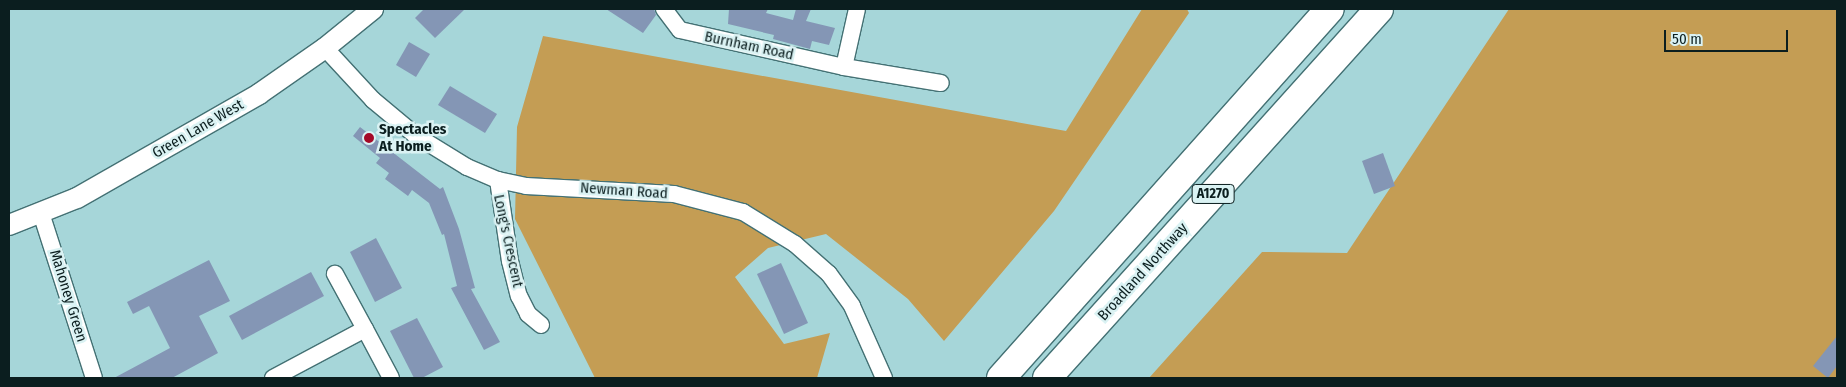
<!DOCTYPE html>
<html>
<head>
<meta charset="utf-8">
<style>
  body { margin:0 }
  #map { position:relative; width:1846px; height:387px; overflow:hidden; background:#a6d6d9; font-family:"Fira Sans Condensed",sans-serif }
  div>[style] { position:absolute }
  .green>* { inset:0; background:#c49d54 }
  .building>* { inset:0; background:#8496b5 }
  .roads { filter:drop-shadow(1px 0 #447174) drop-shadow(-1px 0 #447174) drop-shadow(0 1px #447174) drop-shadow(0 -1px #447174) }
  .minor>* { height:16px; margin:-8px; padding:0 8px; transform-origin:8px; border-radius:8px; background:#fff }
  .tertiary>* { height:20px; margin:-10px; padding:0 10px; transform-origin:10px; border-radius:10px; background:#fff }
  .trunk>* { height:28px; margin:-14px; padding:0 14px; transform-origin:14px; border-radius:14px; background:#fff }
  .dots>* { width:14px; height:14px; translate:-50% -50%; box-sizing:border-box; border:2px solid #daf2f3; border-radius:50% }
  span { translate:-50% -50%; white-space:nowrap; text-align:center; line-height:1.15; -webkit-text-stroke:5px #daf2f3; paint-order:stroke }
  .shield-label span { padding:1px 4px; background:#daf2f3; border:1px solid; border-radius:4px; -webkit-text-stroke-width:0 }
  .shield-label { font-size:14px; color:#0b1e1f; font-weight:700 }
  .street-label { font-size:15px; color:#0b1e1f }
  .poi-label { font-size:15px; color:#0b1e1f; font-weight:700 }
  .left { translate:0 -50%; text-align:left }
  .frame { position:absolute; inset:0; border:10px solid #0b1e1f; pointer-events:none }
  .scale { position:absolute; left:1664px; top:30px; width:124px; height:22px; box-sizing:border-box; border:2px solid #0b1e1f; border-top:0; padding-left:6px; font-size:15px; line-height:18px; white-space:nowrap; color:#0b1e1f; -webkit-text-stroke:4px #daf2f3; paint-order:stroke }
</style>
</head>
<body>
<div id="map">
  <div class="green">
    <i style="clip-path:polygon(1142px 9px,1187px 9px,1189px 13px,1054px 211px,944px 341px,908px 299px,826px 234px,768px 248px,735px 277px,784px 344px,830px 333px,817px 378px,595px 378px,515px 219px,517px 127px,543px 36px,1066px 131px)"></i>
    <i style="clip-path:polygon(1509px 9px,1837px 9px,1837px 378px,1149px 378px,1262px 252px,1347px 253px)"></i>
  </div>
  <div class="building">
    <i style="clip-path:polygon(424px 9px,465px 9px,435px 38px,415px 18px)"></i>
    <i style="clip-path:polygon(606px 9px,654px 9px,656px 15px,643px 33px)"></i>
    <i style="clip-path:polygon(729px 9px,768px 9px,766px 13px,793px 20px,796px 9px,811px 9px,806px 21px,835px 28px,829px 45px,812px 41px,810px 49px,773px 39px,774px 35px,728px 24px)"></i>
    <i style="clip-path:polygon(409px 42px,430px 54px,416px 77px,396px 65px)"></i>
    <i style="clip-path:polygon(450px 86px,497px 114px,485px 133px,438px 105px)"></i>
    <i style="clip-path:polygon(360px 127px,440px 189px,443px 187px,459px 229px,475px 288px,471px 289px,500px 342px,484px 350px,451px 288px,457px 286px,444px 234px,442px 235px,429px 203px,412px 190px,408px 196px,385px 179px,389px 173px,376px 163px,380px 158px,353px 136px)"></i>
    <i style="clip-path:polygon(1383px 153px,1395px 186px,1374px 194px,1362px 161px)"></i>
    <i style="clip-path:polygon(376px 238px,402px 288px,375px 302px,350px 252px)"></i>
    <i style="clip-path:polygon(209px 260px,230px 301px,199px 316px,218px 353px,172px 378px,114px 378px,170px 348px,149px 306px,133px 314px,127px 302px)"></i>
    <i style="clip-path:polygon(781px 263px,808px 323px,784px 334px,757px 274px)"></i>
    <i style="clip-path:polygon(311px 272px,324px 296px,242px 340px,229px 316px)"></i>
    <i style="clip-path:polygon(417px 318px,443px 367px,422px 378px,414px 378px,390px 331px)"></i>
    <i style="clip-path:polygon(1837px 336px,1837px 366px,1828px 378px,1813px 366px)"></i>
  </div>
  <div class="roads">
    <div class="minor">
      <i style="left:664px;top:9px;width:26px;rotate:53deg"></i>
      <i style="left:680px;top:30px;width:168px;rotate:12.7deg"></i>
      <i style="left:844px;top:67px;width:98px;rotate:9.4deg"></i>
      <i style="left:325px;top:48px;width:71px;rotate:47.3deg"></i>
      <i style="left:373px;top:100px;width:55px;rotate:39.8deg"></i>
      <i style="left:415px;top:135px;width:61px;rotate:31.6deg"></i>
      <i style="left:467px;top:167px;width:34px;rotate:23deg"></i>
      <i style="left:498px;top:180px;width:29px;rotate:12deg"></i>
      <i style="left:526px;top:186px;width:148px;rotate:3.1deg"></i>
      <i style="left:674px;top:194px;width:71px;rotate:14.6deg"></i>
      <i style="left:743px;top:212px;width:61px;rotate:31.6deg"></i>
      <i style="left:795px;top:244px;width:45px;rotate:41.4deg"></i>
      <i style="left:829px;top:274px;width:39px;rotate:54deg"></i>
      <i style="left:852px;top:306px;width:79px;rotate:66deg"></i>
      <i style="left:844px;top:67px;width:59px;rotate:-77.4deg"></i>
      <i style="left:498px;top:180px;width:82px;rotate:81.6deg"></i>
      <i style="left:510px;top:261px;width:36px;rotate:76deg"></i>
      <i style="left:519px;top:296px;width:20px;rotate:63deg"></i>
      <i style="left:528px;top:314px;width:17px;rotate:40deg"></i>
      <i style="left:41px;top:213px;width:173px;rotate:72.2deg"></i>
      <i style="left:365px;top:329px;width:55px;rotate:62deg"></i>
      <i style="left:273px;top:378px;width:104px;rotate:-28deg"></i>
      <i style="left:365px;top:329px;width:63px;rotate:-118.6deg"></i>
    </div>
    <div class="tertiary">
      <i style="left:9px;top:225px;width:73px;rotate:-21.7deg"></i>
      <i style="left:77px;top:198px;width:210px;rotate:-29.7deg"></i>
      <i style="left:259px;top:94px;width:80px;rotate:-34.9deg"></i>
      <i style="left:325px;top:48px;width:62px;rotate:-39.1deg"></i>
    </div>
    <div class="trunk">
      <i style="left:1001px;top:378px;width:494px;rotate:-48.3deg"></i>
      <i style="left:1047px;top:378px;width:496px;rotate:-48deg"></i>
    </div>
  </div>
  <div class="dots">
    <i style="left:369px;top:138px;background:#a40927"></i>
  </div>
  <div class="shield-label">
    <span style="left:1213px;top:194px">A1270</span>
  </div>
  <div class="street-label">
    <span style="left:749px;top:46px;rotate:12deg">Burnham Road</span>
    <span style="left:198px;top:129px;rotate:-30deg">Green Lane West</span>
    <span style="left:624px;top:191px;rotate:4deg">Newman Road</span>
    <span style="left:508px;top:241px;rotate:78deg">Long's Crescent</span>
    <span style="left:1143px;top:272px;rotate:-48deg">Broadland Northway</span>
    <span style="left:68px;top:296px;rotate:73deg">Mahoney Green</span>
  </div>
  <div class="poi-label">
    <span class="left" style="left:379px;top:138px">Spectacles<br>At Home</span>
  </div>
  <div class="frame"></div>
  <div class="scale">50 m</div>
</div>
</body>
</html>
